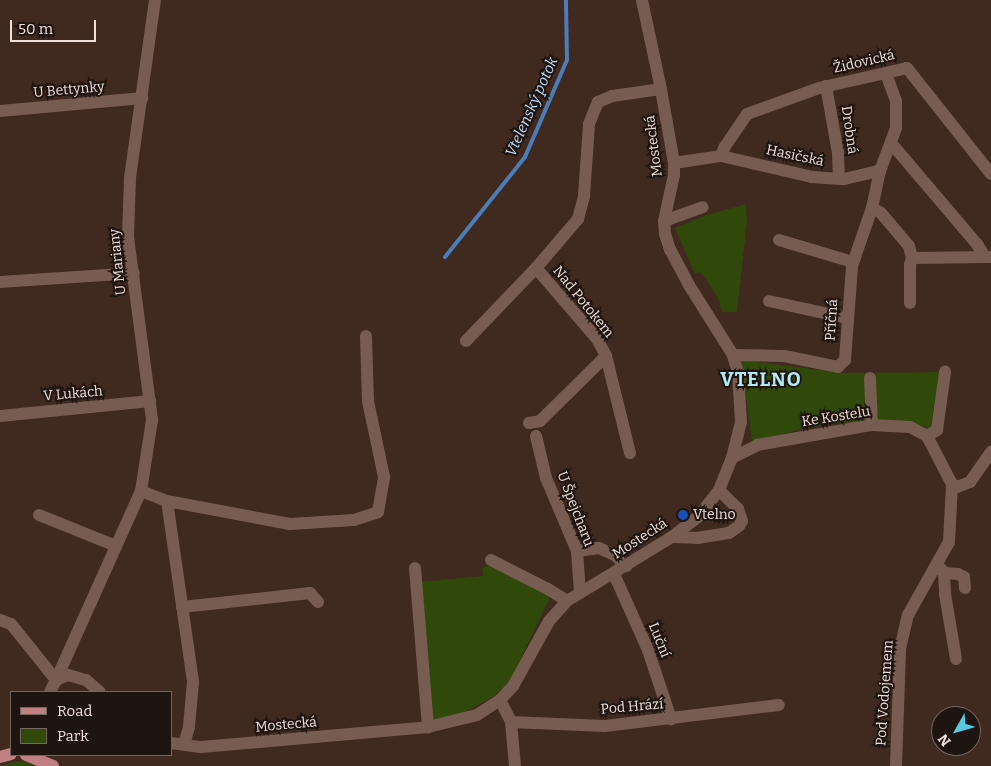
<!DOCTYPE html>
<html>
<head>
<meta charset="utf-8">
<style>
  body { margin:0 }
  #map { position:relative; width:991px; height:766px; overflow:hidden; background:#40291f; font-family:Bitter,serif }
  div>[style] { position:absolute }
  .green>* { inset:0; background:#31480b }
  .stream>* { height:4px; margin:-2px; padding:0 2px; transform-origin:2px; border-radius:2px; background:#4b7eb9 }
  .minor>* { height:12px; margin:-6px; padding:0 6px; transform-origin:6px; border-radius:6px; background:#775c51 }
  .major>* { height:12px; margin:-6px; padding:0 6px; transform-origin:6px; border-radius:6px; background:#bf7f83 }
  .dots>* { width:14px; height:14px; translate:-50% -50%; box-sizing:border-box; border:2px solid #1f1510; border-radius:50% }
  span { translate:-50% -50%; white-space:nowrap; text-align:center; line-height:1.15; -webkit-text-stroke:4px #1f1510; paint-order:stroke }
  .street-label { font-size:14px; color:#f0e0d9 }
  .poi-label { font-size:14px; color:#f0e0d9 }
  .left { translate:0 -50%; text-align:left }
  .water-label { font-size:15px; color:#c0dbfd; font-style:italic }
  .district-label { font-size:19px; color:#b3ebf8; font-weight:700; letter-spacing:1px }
  .legend { position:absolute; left:10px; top:691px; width:162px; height:65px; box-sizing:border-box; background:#1f1510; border:1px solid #736660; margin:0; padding:6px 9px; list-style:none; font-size:15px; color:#f0e0d9 }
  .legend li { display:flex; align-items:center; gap:10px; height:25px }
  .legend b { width:25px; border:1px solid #736660 }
  .north { position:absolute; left:931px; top:706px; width:50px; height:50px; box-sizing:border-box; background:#1f1510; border:1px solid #736660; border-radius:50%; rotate:232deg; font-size:14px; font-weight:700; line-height:20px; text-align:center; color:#f0e0d9 }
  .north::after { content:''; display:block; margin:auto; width:18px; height:22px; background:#57c9e2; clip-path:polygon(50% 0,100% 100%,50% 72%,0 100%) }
  .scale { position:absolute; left:10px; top:20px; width:86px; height:22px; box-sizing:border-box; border:2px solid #f0e0d9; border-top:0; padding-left:6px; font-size:15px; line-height:18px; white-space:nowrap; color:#f0e0d9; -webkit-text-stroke:4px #1f1510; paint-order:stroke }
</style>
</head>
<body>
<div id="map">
  <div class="green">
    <i style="clip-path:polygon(746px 204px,747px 221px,737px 312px,721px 312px,719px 300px,701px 272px,695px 274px,675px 228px,707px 215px)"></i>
    <i style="clip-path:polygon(741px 360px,845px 373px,945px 372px,937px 430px,905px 421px,878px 420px,827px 424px,752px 441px)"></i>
    <i style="clip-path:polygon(492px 565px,541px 588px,550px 597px,514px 673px,504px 687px,494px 696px,467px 711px,432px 723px,419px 582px,483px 576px,482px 568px)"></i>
    <i style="clip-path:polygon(17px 761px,25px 762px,38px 766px,0 766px)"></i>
  </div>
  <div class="stream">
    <i style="left:445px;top:257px;width:128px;rotate:-51.3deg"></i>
    <i style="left:525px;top:157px;width:106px;rotate:-66.6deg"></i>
    <i style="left:567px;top:60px;width:60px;rotate:-91deg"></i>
  </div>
  <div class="minor">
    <i style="left:155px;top:0;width:181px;rotate:98deg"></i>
    <i style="left:130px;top:179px;width:58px;rotate:92deg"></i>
    <i style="left:128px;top:237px;width:185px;rotate:82.5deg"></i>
    <i style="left:152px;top:420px;width:72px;rotate:98.8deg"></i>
    <i style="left:141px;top:491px;width:28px;rotate:21deg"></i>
    <i style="left:167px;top:501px;width:125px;rotate:10.6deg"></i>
    <i style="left:290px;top:524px;width:64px;rotate:-3.6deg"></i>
    <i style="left:354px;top:520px;width:25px;rotate:-18deg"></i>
    <i style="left:378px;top:512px;width:36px;rotate:-80deg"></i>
    <i style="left:384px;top:477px;width:78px;rotate:-101.9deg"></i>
    <i style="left:368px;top:401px;width:65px;rotate:-91.8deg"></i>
    <i style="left:826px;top:86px;width:68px;rotate:79.8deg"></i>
    <i style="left:838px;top:153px;width:25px;rotate:88deg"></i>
    <i style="left:0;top:111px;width:143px;rotate:-5.2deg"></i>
    <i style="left:891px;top:143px;width:133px;rotate:49.6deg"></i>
    <i style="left:977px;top:244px;width:15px;rotate:58deg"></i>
    <i style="left:721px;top:156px;width:9px;rotate:-69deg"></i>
    <i style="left:724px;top:148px;width:41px;rotate:-55.9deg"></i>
    <i style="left:747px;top:114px;width:77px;rotate:-19.9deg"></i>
    <i style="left:819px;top:88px;width:90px;rotate:-12.8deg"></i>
    <i style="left:907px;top:68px;width:135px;rotate:51.6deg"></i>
    <i style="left:674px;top:163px;width:48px;rotate:-8.5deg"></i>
    <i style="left:721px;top:156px;width:93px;rotate:13deg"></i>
    <i style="left:812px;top:177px;width:32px;rotate:4deg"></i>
    <i style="left:844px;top:179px;width:37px;rotate:-13deg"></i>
    <i style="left:872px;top:208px;width:10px;rotate:29deg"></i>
    <i style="left:881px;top:213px;width:43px;rotate:49.7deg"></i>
    <i style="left:909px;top:246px;width:12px;rotate:76deg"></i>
    <i style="left:912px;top:258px;width:7px;rotate:106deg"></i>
    <i style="left:910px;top:265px;width:38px;rotate:90deg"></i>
    <i style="left:664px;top:221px;width:41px;rotate:-19.7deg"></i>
    <i style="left:779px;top:240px;width:77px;rotate:16.6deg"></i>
    <i style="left:912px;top:258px;width:78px;rotate:-0.7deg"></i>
    <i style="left:536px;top:268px;width:94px;rotate:49.3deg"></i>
    <i style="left:597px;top:339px;width:19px;rotate:62deg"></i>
    <i style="left:606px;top:356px;width:100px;rotate:76.1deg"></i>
    <i style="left:0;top:282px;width:134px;rotate:-3.8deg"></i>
    <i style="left:769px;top:301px;width:80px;rotate:12.3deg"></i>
    <i style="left:466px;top:341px;width:101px;rotate:-46.2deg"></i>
    <i style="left:536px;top:268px;width:65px;rotate:-49.4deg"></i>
    <i style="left:578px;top:219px;width:24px;rotate:-75deg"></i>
    <i style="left:584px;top:196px;width:72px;rotate:-86deg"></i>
    <i style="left:589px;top:124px;width:24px;rotate:-68deg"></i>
    <i style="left:598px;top:102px;width:15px;rotate:-23deg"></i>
    <i style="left:612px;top:96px;width:49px;rotate:-8.1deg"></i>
    <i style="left:733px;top:355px;width:51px;rotate:1.1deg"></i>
    <i style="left:784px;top:356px;width:55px;rotate:11.5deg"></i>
    <i style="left:838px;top:367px;width:10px;rotate:-45deg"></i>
    <i style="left:845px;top:360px;width:94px;rotate:-85.7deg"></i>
    <i style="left:852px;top:266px;width:61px;rotate:-71deg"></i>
    <i style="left:872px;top:208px;width:38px;rotate:-78deg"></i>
    <i style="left:880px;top:171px;width:46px;rotate:-69.6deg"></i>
    <i style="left:896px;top:128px;width:27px;rotate:-90deg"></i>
    <i style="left:896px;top:101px;width:29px;rotate:-110deg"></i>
    <i style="left:870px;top:378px;width:47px;rotate:87.6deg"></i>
    <i style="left:0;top:416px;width:151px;rotate:-5.7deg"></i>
    <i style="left:529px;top:423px;width:11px;rotate:-10deg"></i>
    <i style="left:540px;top:421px;width:93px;rotate:-44.6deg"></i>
    <i style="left:536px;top:436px;width:43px;rotate:76.6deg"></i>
    <i style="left:546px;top:478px;width:79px;rotate:67deg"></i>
    <i style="left:577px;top:551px;width:42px;rotate:85.9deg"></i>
    <i style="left:927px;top:436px;width:12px;rotate:-31deg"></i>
    <i style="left:937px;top:430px;width:59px;rotate:-82.1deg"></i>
    <i style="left:732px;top:458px;width:28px;rotate:-27deg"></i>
    <i style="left:757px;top:445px;width:117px;rotate:-9.9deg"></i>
    <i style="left:872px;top:425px;width:38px;rotate:3deg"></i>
    <i style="left:910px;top:427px;width:19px;rotate:28deg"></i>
    <i style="left:927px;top:436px;width:54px;rotate:62.5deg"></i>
    <i style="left:952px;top:484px;width:6px;rotate:31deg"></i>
    <i style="left:957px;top:487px;width:14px;rotate:-21deg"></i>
    <i style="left:970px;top:482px;width:37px;rotate:-55deg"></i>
    <i style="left:167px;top:501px;width:183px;rotate:81.8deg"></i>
    <i style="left:193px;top:682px;width:45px;rotate:95.1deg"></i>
    <i style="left:189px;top:727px;width:18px;rotate:106deg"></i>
    <i style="left:39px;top:515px;width:83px;rotate:21.9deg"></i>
    <i style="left:672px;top:537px;width:25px;rotate:2deg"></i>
    <i style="left:697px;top:538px;width:32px;rotate:-9deg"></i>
    <i style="left:729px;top:533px;width:12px;rotate:-35deg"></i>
    <i style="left:739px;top:526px;width:6px;rotate:-59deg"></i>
    <i style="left:742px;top:521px;width:13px;rotate:-108deg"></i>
    <i style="left:738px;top:509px;width:27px;rotate:-135deg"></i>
    <i style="left:577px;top:551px;width:22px;rotate:-8deg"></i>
    <i style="left:599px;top:548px;width:17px;rotate:24deg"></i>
    <i style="left:615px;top:555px;width:16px;rotate:45deg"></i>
    <i style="left:491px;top:560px;width:64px;rotate:27deg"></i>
    <i style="left:548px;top:589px;width:22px;rotate:32deg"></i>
    <i style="left:937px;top:564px;width:11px;rotate:52deg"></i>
    <i style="left:944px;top:573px;width:21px;rotate:87deg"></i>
    <i style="left:945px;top:594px;width:66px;rotate:80.4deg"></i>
    <i style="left:415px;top:568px;width:160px;rotate:85.3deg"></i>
    <i style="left:944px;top:573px;width:14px;rotate:4deg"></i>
    <i style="left:958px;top:574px;width:7px;rotate:27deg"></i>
    <i style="left:964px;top:577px;width:11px;rotate:85deg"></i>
    <i style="left:614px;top:574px;width:83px;rotate:65.9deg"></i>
    <i style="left:648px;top:650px;width:73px;rotate:71.6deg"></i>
    <i style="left:182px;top:607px;width:129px;rotate:-6.2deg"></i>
    <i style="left:310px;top:593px;width:12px;rotate:48deg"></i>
    <i style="left:0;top:620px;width:12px;rotate:20deg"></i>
    <i style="left:11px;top:624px;width:72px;rotate:51.2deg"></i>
    <i style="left:56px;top:680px;width:207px;rotate:-65.8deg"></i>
    <i style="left:50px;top:692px;width:13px;rotate:-63deg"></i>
    <i style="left:56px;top:680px;width:13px;rotate:-23deg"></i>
    <i style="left:68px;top:675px;width:19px;rotate:16deg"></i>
    <i style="left:86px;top:680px;width:18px;rotate:41deg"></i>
    <i style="left:500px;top:700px;width:25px;rotate:63deg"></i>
    <i style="left:511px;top:722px;width:44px;rotate:84.8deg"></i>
    <i style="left:511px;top:722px;width:94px;rotate:2.4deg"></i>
    <i style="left:605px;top:726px;width:175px;rotate:-6.9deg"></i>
    <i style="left:171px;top:743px;width:30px;rotate:8deg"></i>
    <i style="left:201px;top:747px;width:228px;rotate:-5deg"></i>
    <i style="left:428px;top:727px;width:50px;rotate:-13.8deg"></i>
    <i style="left:477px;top:715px;width:27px;rotate:-33deg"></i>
    <i style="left:500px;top:700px;width:19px;rotate:-47deg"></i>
    <i style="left:513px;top:686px;width:74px;rotate:-61deg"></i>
    <i style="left:549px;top:621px;width:27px;rotate:-48deg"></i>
    <i style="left:567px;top:601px;width:123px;rotate:-31.4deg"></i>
    <i style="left:672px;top:537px;width:33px;rotate:-38deg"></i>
    <i style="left:698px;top:517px;width:34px;rotate:-52deg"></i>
    <i style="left:719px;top:490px;width:35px;rotate:-68deg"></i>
    <i style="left:732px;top:458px;width:37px;rotate:-76deg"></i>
    <i style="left:741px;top:422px;width:49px;rotate:-93.5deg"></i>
    <i style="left:738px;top:373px;width:19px;rotate:-106deg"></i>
    <i style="left:733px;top:355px;width:83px;rotate:-122.2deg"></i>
    <i style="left:689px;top:285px;width:40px;rotate:-118deg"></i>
    <i style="left:670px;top:250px;width:17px;rotate:-107deg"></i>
    <i style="left:665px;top:234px;width:13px;rotate:-94deg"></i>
    <i style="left:664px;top:221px;width:47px;rotate:-77.7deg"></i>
    <i style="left:674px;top:175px;width:12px;rotate:-90deg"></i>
    <i style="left:674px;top:163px;width:75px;rotate:-100deg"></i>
    <i style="left:661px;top:89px;width:91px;rotate:-102.1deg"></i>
    <i style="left:896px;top:766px;width:117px;rotate:-88deg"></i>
    <i style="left:900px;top:649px;width:35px;rotate:-77deg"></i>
    <i style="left:908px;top:615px;width:84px;rotate:-60.7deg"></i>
    <i style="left:949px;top:542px;width:58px;rotate:-87deg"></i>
  </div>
  <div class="major">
    <i style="left:26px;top:755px;width:29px;rotate:22deg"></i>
    <i style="left:0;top:757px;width:11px;rotate:-15deg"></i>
  </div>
  <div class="dots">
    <i style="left:683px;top:515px;background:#1a4fb4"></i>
  </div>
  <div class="street-label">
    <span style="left:864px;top:62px;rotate:-13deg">Židovická</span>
    <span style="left:69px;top:90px;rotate:-5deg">U Bettynky</span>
    <span style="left:849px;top:130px;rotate:82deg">Drobná</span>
    <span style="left:654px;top:146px;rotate:-97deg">Mostecká</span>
    <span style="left:795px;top:156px;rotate:12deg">Hasičská</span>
    <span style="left:118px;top:262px;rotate:-96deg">U Mariany</span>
    <span style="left:583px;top:302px;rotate:51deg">Nad Potokem</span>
    <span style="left:832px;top:320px;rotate:-86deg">Příčná</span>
    <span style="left:73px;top:394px;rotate:-5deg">V Lukách</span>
    <span style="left:836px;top:417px;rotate:-9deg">Ke Kostelu</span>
    <span style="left:575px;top:509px;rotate:69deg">U Špejcharu</span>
    <span style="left:640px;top:539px;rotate:-33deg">Mostecká</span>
    <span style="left:659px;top:640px;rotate:68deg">Luční</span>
    <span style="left:885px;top:693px;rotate:-86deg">Pod Vodojemem</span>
    <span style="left:632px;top:707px;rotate:-5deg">Pod Hrází</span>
    <span style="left:286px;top:725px;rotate:-5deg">Mostecká</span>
  </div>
  <div class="poi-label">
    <span class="left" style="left:693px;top:515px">Vtelno</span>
  </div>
  <div class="water-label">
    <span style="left:532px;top:107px;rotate:-66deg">Vtelenský potok</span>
  </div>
  <div class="district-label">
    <span style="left:761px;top:380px">VTELNO</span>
  </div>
  <ul class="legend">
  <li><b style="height:6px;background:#bf7f83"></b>Road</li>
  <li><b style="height:14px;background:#31480b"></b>Park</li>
  </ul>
  <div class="north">N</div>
  <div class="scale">50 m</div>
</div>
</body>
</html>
